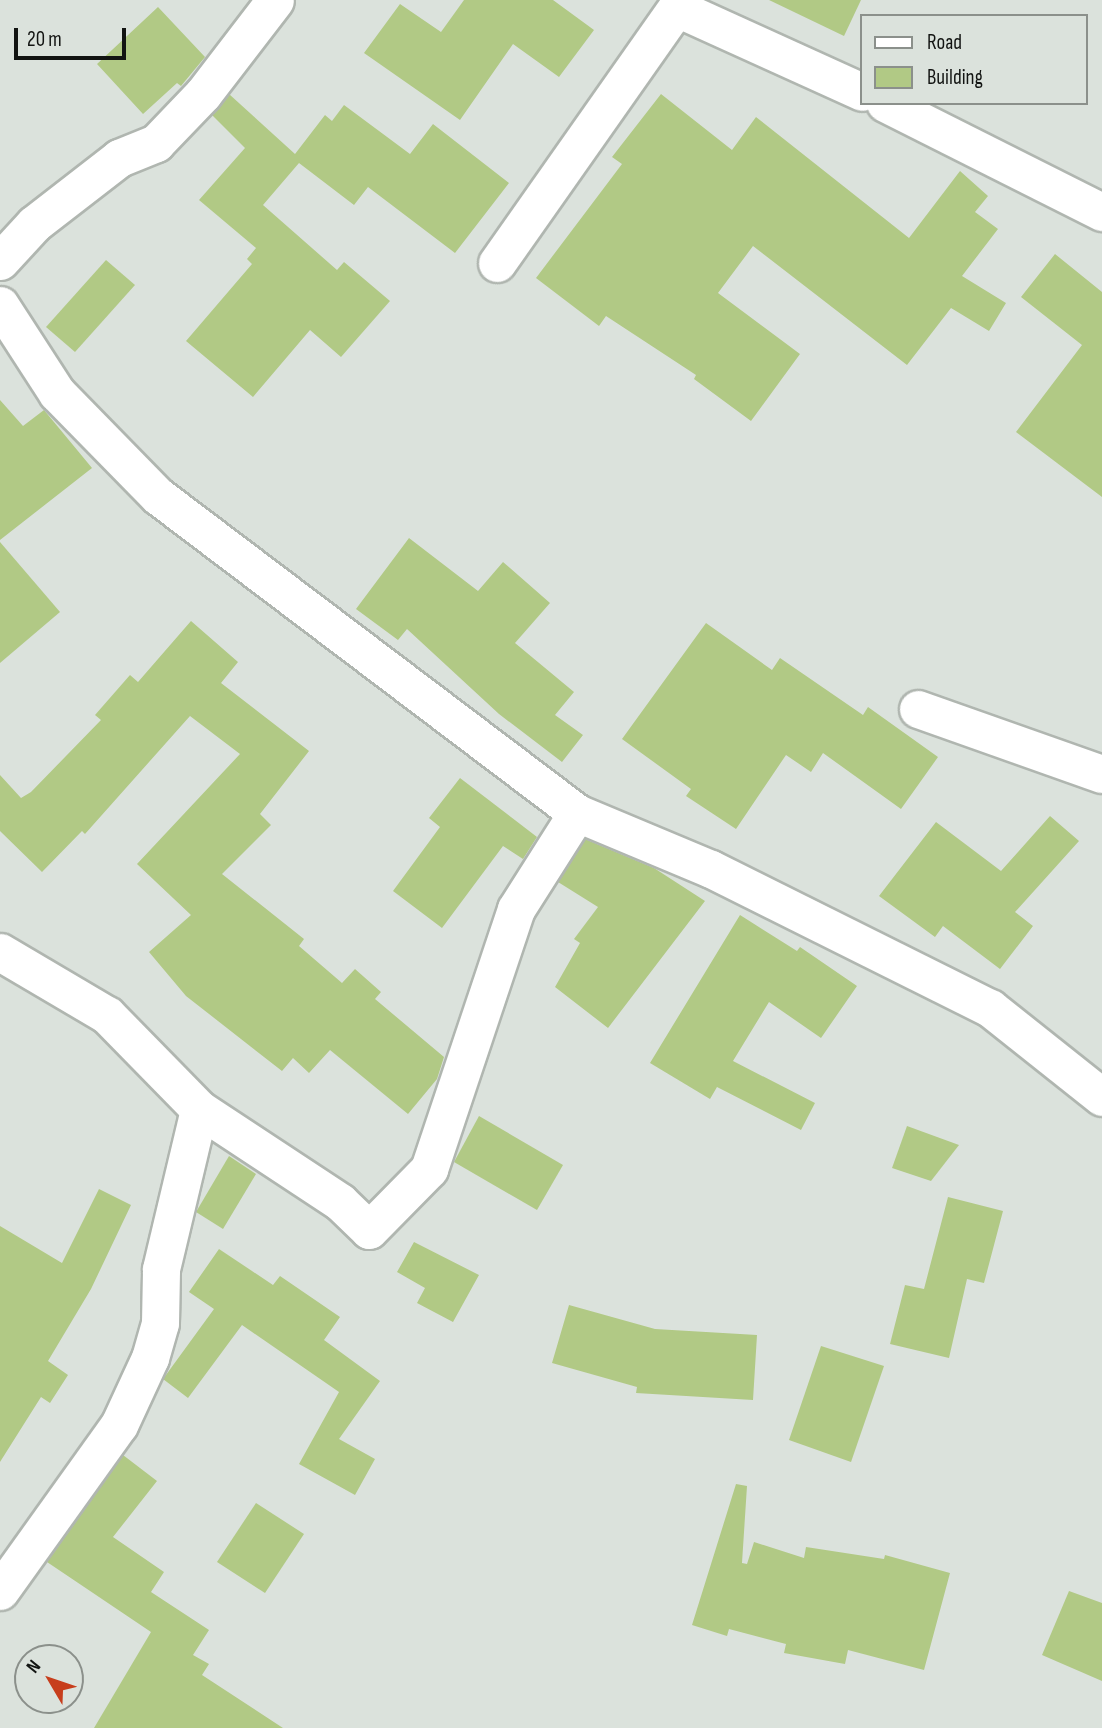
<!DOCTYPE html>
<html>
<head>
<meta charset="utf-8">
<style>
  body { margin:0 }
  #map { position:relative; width:1102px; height:1728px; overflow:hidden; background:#dbe2dc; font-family:"Sofia Sans Condensed",sans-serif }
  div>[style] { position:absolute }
  .building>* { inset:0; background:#b1c985 }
  .roads { filter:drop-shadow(2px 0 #b0b6b0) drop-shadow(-2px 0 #b0b6b0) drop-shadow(0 2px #b0b6b0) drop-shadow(0 -2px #b0b6b0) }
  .minor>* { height:37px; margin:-18.5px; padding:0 18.5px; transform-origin:18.5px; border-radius:18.5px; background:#fff }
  span { translate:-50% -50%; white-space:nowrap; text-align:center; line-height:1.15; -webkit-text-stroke:6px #dbe2dc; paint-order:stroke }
  .legend { position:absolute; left:860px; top:14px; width:228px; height:91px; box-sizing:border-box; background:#dbe2dc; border:2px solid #8b908b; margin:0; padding:9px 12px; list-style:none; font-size:21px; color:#121412 }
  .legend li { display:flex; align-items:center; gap:14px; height:35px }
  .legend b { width:35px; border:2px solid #8b908b }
  .north { position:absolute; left:14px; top:1644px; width:70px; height:70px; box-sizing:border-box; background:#dbe2dc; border:2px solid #8b908b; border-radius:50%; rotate:309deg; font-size:19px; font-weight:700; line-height:28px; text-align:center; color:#121412 }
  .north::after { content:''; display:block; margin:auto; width:24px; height:32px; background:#c73e1c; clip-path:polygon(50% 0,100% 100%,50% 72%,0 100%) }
  .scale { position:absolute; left:14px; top:28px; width:112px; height:32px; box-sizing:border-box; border:4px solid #121412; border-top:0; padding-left:9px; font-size:21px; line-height:24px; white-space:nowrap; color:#121412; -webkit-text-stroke:5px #dbe2dc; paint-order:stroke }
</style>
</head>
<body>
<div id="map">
  <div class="building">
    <i style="clip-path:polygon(464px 0,553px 0,594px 30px,559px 77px,513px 44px,460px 120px,364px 53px,400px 4px,441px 32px)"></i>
    <i style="clip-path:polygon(769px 0,861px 0,844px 36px)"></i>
    <i style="clip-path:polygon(158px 7px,205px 57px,181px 86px,177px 83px,143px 114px,97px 64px)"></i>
    <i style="clip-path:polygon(229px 94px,295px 154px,325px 115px,332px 121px,344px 105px,410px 154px,433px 124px,509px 183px,455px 253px,368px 187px,354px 205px,299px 163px,263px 205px,337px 270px,344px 262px,390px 301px,341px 357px,310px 330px,253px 397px,186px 341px,252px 264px,247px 259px,256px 248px,199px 200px,245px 148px,212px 115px)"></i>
    <i style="clip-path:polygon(661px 94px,732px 150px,756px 117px,909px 238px,960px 171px,988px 196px,975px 212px,998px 229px,962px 276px,1006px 303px,989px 331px,951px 308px,907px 365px,753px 246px,718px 293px,800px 354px,751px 421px,694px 379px,696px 375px,606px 316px,599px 326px,536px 278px,622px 164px,612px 157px)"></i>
    <i style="clip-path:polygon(1055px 254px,1102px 292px,1102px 497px,1016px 432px,1082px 345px,1021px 297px)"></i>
    <i style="clip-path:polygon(106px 260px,135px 285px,75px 352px,46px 327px)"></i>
    <i style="clip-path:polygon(0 400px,23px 426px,44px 410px,92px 468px,0 540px)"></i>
    <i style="clip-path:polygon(409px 538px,478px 591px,503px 562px,550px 603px,515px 643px,574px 692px,555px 715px,583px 735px,562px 762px,499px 714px,407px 629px,398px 640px,356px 609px)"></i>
    <i style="clip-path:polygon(0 542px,60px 612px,0 663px)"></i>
    <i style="clip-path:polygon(191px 621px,238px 662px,221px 683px,309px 751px,260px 814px,271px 825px,222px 874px,304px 939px,299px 946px,342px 983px,355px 969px,381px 992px,375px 999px,444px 1057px,437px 1079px,408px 1114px,330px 1050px,309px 1073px,293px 1058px,282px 1071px,186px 996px,149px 952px,191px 915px,137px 864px,240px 754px,190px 716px,85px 834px,82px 831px,42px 872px,0 831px,0 775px,21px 798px,31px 792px,101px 720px,95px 715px,130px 675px,138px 682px)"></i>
    <i style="clip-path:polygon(706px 623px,772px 670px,780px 658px,863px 715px,868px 707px,938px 757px,901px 809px,823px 753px,811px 772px,786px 755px,736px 829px,686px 796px,691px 789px,622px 739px)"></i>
    <i style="clip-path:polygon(460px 778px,537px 837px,523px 859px,503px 846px,442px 928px,393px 891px,440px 827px,429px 818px)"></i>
    <i style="clip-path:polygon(1050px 816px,1079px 841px,1015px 912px,1033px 926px,1000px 969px,943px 926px,935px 937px,879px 896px,936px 822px,1001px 871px)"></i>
    <i style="clip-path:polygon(585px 839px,654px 868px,705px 901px,608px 1028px,555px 987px,580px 943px,574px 939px,598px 907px,558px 882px)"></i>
    <i style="clip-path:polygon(740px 915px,797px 951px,800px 947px,857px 986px,821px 1038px,769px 1002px,733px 1061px,815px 1103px,801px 1130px,717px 1087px,710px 1099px,650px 1063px)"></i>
    <i style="clip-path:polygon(479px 1116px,563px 1165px,537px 1210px,454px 1162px)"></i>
    <i style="clip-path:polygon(907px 1126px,959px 1145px,931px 1181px,892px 1168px)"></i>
    <i style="clip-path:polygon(229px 1156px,256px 1174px,223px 1229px,196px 1212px)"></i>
    <i style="clip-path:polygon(99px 1189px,131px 1205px,91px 1289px,48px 1361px,68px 1375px,50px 1403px,41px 1397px,0 1462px,0 1226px,62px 1263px)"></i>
    <i style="clip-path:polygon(948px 1197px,1003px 1211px,984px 1283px,967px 1279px,949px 1358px,890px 1344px,905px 1285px,924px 1289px)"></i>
    <i style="clip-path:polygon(414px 1242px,479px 1275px,453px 1322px,417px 1303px,425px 1288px,397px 1272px)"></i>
    <i style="clip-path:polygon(219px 1249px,273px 1285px,280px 1276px,340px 1317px,324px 1340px,380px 1381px,339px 1439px,375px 1459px,355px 1495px,299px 1464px,339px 1392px,242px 1325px,188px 1398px,163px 1379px,214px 1309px,189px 1292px)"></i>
    <i style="clip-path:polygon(569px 1305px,655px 1329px,757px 1335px,753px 1400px,636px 1393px,637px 1387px,552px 1363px)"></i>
    <i style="clip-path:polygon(821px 1346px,884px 1366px,851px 1462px,789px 1440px)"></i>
    <i style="clip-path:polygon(123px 1455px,157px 1481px,113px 1537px,164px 1572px,151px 1592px,209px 1630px,193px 1655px,209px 1664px,202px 1675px,283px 1728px,94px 1728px,151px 1632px,47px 1562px)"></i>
    <i style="clip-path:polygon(736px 1484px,747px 1486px,742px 1563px,747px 1564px,754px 1542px,804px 1558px,806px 1547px,884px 1559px,885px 1555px,950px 1573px,924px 1670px,848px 1650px,845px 1664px,784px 1653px,786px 1644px,729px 1629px,727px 1636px,692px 1625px)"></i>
    <i style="clip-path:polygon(256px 1503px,304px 1534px,265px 1593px,217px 1562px)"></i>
    <i style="clip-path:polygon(1069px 1591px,1102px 1603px,1102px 1681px,1042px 1655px)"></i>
  </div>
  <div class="roads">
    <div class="minor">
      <i style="left:677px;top:8px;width:203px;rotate:24.4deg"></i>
      <i style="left:885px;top:103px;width:243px;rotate:26.7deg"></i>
      <i style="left:0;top:261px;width:50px;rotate:-47.4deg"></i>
      <i style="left:34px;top:224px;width:108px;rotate:-37.8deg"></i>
      <i style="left:119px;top:158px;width:40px;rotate:-22deg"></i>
      <i style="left:156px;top:143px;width:68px;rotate:-46.2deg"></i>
      <i style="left:203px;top:94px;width:118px;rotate:-52.5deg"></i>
      <i style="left:497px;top:263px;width:322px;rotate:-54.9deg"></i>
      <i style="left:0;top:305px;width:105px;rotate:57.1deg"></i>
      <i style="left:57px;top:393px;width:144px;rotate:45.6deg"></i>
      <i style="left:158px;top:496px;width:525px;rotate:37.11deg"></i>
      <i style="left:918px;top:709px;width:195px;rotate:19.5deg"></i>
      <i style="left:0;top:952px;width:124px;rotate:30.5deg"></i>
      <i style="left:107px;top:1015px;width:132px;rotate:45.6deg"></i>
      <i style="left:199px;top:1109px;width:169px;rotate:33.4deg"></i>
      <i style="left:340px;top:1202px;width:40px;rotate:44deg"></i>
      <i style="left:369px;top:1230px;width:86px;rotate:-45.5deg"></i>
      <i style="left:429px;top:1169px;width:274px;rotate:-71.5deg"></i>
      <i style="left:516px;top:909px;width:114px;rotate:-57.6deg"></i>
      <i style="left:577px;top:813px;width:145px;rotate:22.7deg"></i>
      <i style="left:711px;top:869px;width:312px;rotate:26.5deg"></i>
      <i style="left:990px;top:1008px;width:143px;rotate:38.5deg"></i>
      <i style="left:0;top:1591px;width:204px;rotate:-54.4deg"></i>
      <i style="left:119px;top:1425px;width:74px;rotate:-65.2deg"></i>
      <i style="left:150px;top:1358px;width:36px;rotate:-74deg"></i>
      <i style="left:160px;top:1323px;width:54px;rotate:-88.9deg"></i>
      <i style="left:161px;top:1269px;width:164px;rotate:-76.6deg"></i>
    </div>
  </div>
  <ul class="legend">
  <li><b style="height:9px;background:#fff"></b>Road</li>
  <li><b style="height:19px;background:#b1c985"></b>Building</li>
  </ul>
  <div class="north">N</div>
  <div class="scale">20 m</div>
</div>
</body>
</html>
